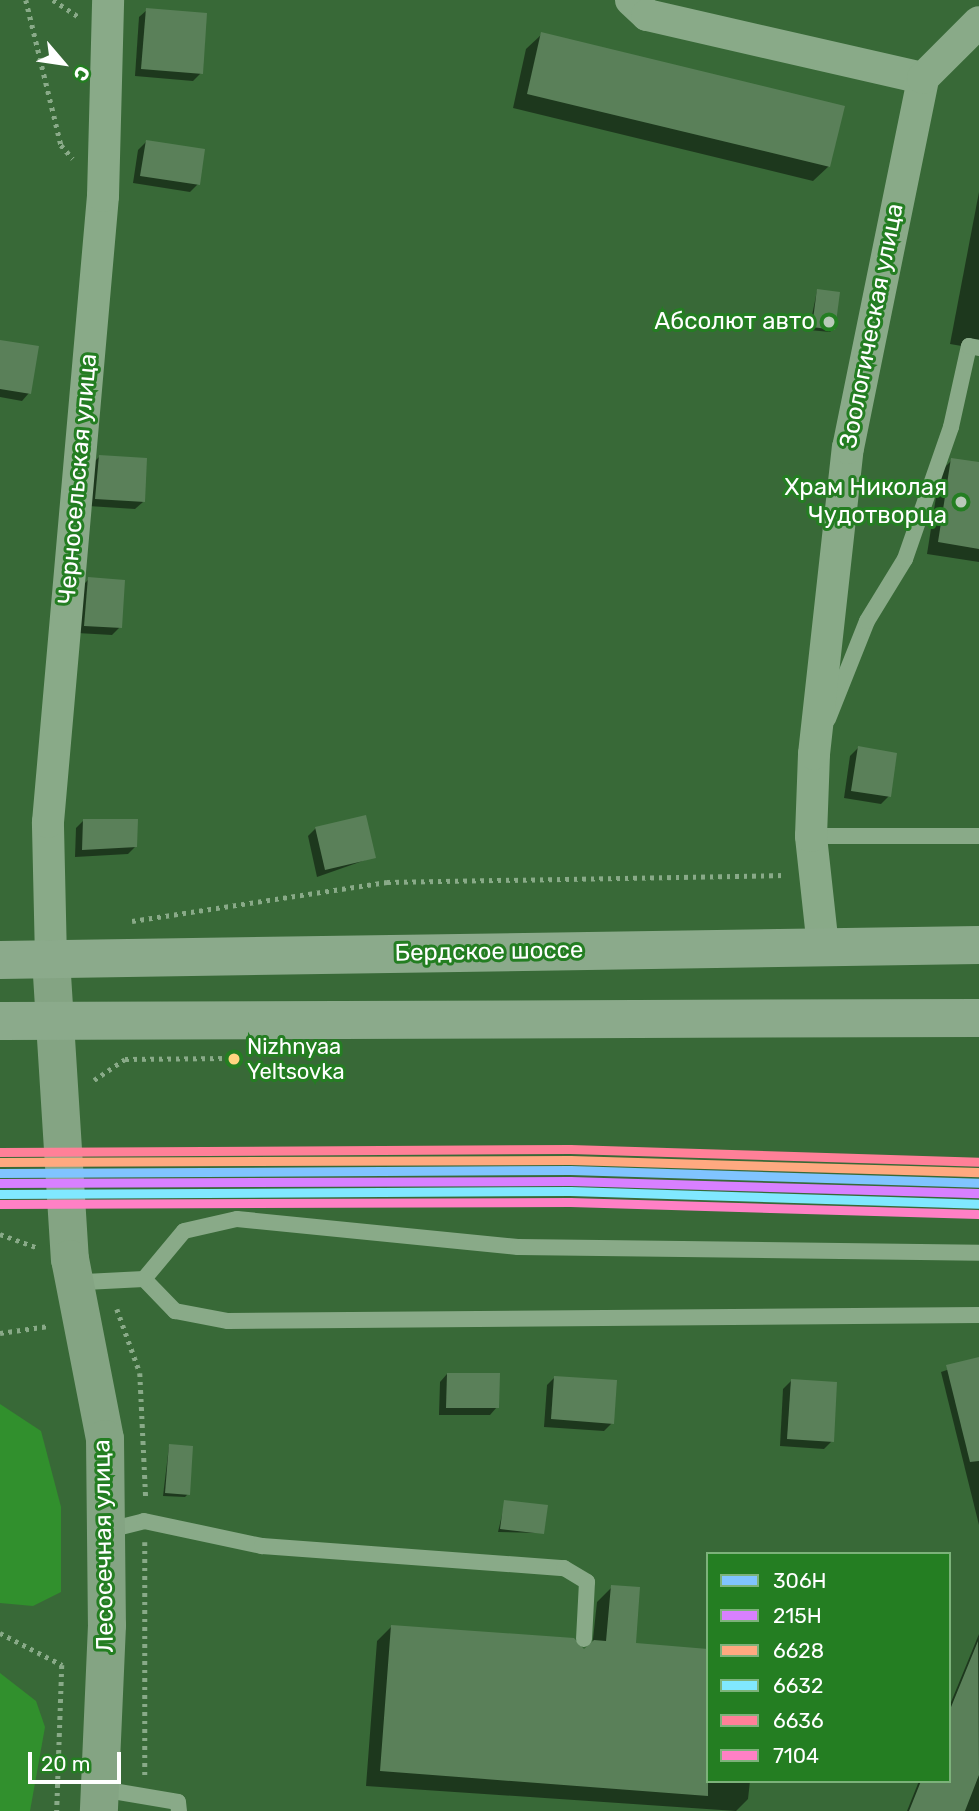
<!DOCTYPE html>
<html>
<head>
<meta charset="utf-8">
<style>
  body { margin:0 }
  #map { position:relative; width:979px; height:1811px; overflow:hidden; background:#386937; font-family:Rubik,sans-serif }
  div>[style] { position:absolute }
  .green>* { inset:0; background:#31902d }
  .shadow>* { inset:0; background:#0007 }
  .building>* { inset:0; background:#5a8059 }
  .path>* { height:4.5px; margin-top:-2.25px; transform-origin:0; background:repeating-linear-gradient(90deg,#89aa88 0 3.5px,transparent 0 8.5px) }
  .lane>* { height:16px; margin:-8px; padding:0 8px; transform-origin:8px; border-radius:8px; background:#89aa88 }
  .street>* { height:32px; margin:-16px; padding:0 16px; transform-origin:16px; border-radius:16px; background:#89aa88 }
  .secondary>* { height:38px; margin:-19px; padding:0 19px; transform-origin:19px; border-radius:19px; background:#84a483 }
  .highway>* { height:38px; margin:-19px; padding:0 19px; transform-origin:19px; border-radius:19px; background:#8baa8b }
  .rail-1>* { height:9px; margin:-4.5px; padding:0 4.5px; transform-origin:4.5px; border-radius:4.5px; background:#80c4ff }
  .rail-2>* { height:9px; margin:-4.5px; padding:0 4.5px; transform-origin:4.5px; border-radius:4.5px; background:#d880ff }
  .rail-3>* { height:9px; margin:-4.5px; padding:0 4.5px; transform-origin:4.5px; border-radius:4.5px; background:#ffa980 }
  .rail-4>* { height:9px; margin:-4.5px; padding:0 4.5px; transform-origin:4.5px; border-radius:4.5px; background:#80e8ff }
  .rail-5>* { height:9px; margin:-4.5px; padding:0 4.5px; transform-origin:4.5px; border-radius:4.5px; background:#ff8098 }
  .rail-6>* { height:9px; margin:-4.5px; padding:0 4.5px; transform-origin:4.5px; border-radius:4.5px; background:#ff80c5 }
  .dots>* { width:19px; height:19px; translate:-50% -50%; box-sizing:border-box; border:4px solid #247e22; border-radius:50% }
  span { translate:-50% -50%; white-space:nowrap; text-align:center; line-height:1.15; -webkit-text-stroke:6px #247e22; paint-order:stroke }
  .bus-label { font-size:22px; color:#fff }
  .left { translate:0 -50%; text-align:left }
  .poi-label { font-size:24px; color:#fff }
  .right { translate:-100% -50%; text-align:right }
  .street-label { font-size:24px; color:#fff }
  .legend { position:absolute; left:706px; top:1552px; width:245px; height:231px; box-sizing:border-box; background:#247e22; border:2px solid #7cb27a; margin:0; padding:9px 12px; list-style:none; font-size:21px; color:#fff }
  .legend li { display:flex; align-items:center; gap:14px; height:35px }
  .legend b { width:35px; border:2px solid #7cb27a }
  .north { position:absolute; left:28px; top:28px; width:70px; height:70px; -webkit-text-stroke:5px #247e22; paint-order:stroke; rotate:119deg; font-size:19px; font-weight:700; line-height:28px; text-align:center; color:#fff }
  .north::after { content:''; display:block; margin:auto; width:24px; height:32px; background:#fff; clip-path:polygon(50% 0,100% 100%,50% 72%,0 100%) }
  .scale { position:absolute; left:28px; top:1752px; width:93px; height:32px; box-sizing:border-box; border:4px solid #fff; border-top:0; padding-left:9px; font-size:21px; line-height:24px; white-space:nowrap; color:#fff; -webkit-text-stroke:5px #247e22; paint-order:stroke }
</style>
</head>
<body>
<div id="map">
  <div class="green">
    <i style="clip-path:polygon(0 1404px,41px 1431px,61px 1507px,61px 1592px,33px 1606px,0 1603px)"></i>
    <i style="clip-path:polygon(0 1673px,36px 1701px,45px 1727px,30px 1811px,0 1811px)"></i>
  </div>
  <div class="shadow">
    <i style="clip-path:polygon(147px 10px,201px 73px,193px 81px,135px 76px,139px 17px)"></i>
    <i style="clip-path:polygon(542px 34px,829px 166px,813px 181px,513px 108px,526px 49px)"></i>
    <i style="clip-path:polygon(146px 142px,198px 184px,190px 192px,133px 183px,138px 150px)"></i>
    <i style="clip-path:polygon(979px 192px,979px 349px,950px 344px)"></i>
    <i style="clip-path:polygon(817px 291px,833px 329px,830px 332px,809px 330px)"></i>
    <i style="clip-path:polygon(0 341px,29px 393px,22px 401px,0 397px)"></i>
    <i style="clip-path:polygon(99px 457px,143px 502px,135px 509px,88px 506px,92px 464px)"></i>
    <i style="clip-path:polygon(952px 460px,979px 464px,979px 562px,927px 554px,940px 472px)"></i>
    <i style="clip-path:polygon(89px 579px,120px 627px,112px 635px,77px 633px,81px 587px)"></i>
    <i style="clip-path:polygon(858px 748px,889px 796px,881px 804px,844px 798px,850px 756px)"></i>
    <i style="clip-path:polygon(84px 820px,136px 846px,128px 854px,75px 857px,76px 828px)"></i>
    <i style="clip-path:polygon(316px 828px,374px 857px,317px 877px,308px 836px)"></i>
    <i style="clip-path:polygon(979px 1359px,979px 1525px,941px 1372px)"></i>
    <i style="clip-path:polygon(447px 1374px,497px 1407px,490px 1415px,439px 1415px,440px 1382px)"></i>
    <i style="clip-path:polygon(555px 1377px,612px 1423px,604px 1431px,544px 1427px,547px 1385px)"></i>
    <i style="clip-path:polygon(791px 1381px,832px 1441px,824px 1449px,780px 1446px,783px 1389px)"></i>
    <i style="clip-path:polygon(169px 1446px,188px 1494px,185px 1497px,163px 1496px)"></i>
    <i style="clip-path:polygon(505px 1502px,542px 1533px,498px 1532px)"></i>
    <i style="clip-path:polygon(612px 1587px,634px 1645px,708px 1781px,750px 1781px,748px 1799px,736px 1811px,366px 1786px,377px 1641px,392px 1626px,582px 1651px,592px 1648px,597px 1602px)"></i>
    <i style="clip-path:polygon(979px 1634px,979px 1811px,907px 1811px,919px 1781px,949px 1781px,949px 1707px)"></i>
  </div>
  <div class="building">
    <i style="clip-path:polygon(146px 8px,207px 13px,203px 74px,141px 69px)"></i>
    <i style="clip-path:polygon(541px 32px,845px 106px,830px 167px,527px 94px)"></i>
    <i style="clip-path:polygon(146px 140px,205px 149px,200px 185px,140px 176px)"></i>
    <i style="clip-path:polygon(817px 289px,840px 292px,835px 330px,812px 327px)"></i>
    <i style="clip-path:polygon(0 340px,39px 346px,31px 394px,0 389px)"></i>
    <i style="clip-path:polygon(99px 455px,147px 458px,145px 502px,95px 499px)"></i>
    <i style="clip-path:polygon(951px 458px,979px 462px,979px 549px,938px 542px)"></i>
    <i style="clip-path:polygon(88px 577px,125px 580px,122px 628px,84px 626px)"></i>
    <i style="clip-path:polygon(858px 746px,897px 753px,891px 797px,851px 791px)"></i>
    <i style="clip-path:polygon(366px 815px,376px 858px,325px 870px,315px 827px)"></i>
    <i style="clip-path:polygon(83px 819px,138px 819px,137px 847px,82px 850px)"></i>
    <i style="clip-path:polygon(979px 1357px,979px 1461px,970px 1462px,946px 1365px)"></i>
    <i style="clip-path:polygon(447px 1373px,500px 1373px,499px 1408px,446px 1408px)"></i>
    <i style="clip-path:polygon(554px 1376px,617px 1380px,614px 1424px,551px 1419px)"></i>
    <i style="clip-path:polygon(791px 1379px,837px 1382px,834px 1442px,787px 1439px)"></i>
    <i style="clip-path:polygon(169px 1444px,193px 1446px,190px 1495px,165px 1493px)"></i>
    <i style="clip-path:polygon(504px 1500px,548px 1505px,544px 1534px,500px 1529px)"></i>
    <i style="clip-path:polygon(611px 1585px,640px 1587px,636px 1643px,708px 1649px,708px 1796px,380px 1771px,391px 1625px,574px 1638px,584px 1649px,594px 1640px,606px 1641px)"></i>
    <i style="clip-path:polygon(978px 1641px,979px 1775px,965px 1811px,909px 1811px,921px 1781px,949px 1781px,949px 1712px)"></i>
  </div>
  <div class="path">
    <i style="left:26px;top:0;width:149px;rotate:76.4deg"></i>
    <i style="left:61px;top:145px;width:18px;rotate:49deg"></i>
    <i style="left:53px;top:0;width:30px;rotate:33deg"></i>
    <i style="left:132px;top:921px;width:258px;rotate:-8.7deg"></i>
    <i style="left:387px;top:882px;width:398px;rotate:-1deg"></i>
    <i style="left:94px;top:1080px;width:37px;rotate:-34deg"></i>
    <i style="left:125px;top:1059px;width:104px;rotate:-0.6deg"></i>
    <i style="left:0;top:1234px;width:38px;rotate:20deg"></i>
    <i style="left:117px;top:1309px;width:68px;rotate:70.2deg"></i>
    <i style="left:140px;top:1373px;width:126px;rotate:87.3deg"></i>
    <i style="left:0;top:1333px;width:49px;rotate:-8.3deg"></i>
    <i style="left:145px;top:1542px;width:233px;rotate:90deg"></i>
    <i style="left:0;top:1633px;width:70px;rotate:27.3deg"></i>
    <i style="left:62px;top:1665px;width:146px;rotate:92deg"></i>
  </div>
  <div class="lane">
    <i style="left:828px;top:719px;width:105px;rotate:-68.3deg"></i>
    <i style="left:867px;top:621px;width:73px;rotate:-58.5deg"></i>
    <i style="left:905px;top:559px;width:140px;rotate:-70.8deg"></i>
    <i style="left:951px;top:427px;width:83px;rotate:-77.5deg"></i>
    <i style="left:969px;top:346px;width:10px;rotate:11deg"></i>
    <i style="left:811px;top:836px;width:168px"></i>
    <i style="left:144px;top:1279px;width:45px;rotate:45.9deg"></i>
    <i style="left:175px;top:1311px;width:54px;rotate:10.7deg"></i>
    <i style="left:228px;top:1321px;width:751px;rotate:-0.46deg"></i>
    <i style="left:85px;top:1282px;width:59px;rotate:-2.9deg"></i>
    <i style="left:144px;top:1279px;width:62px;rotate:-50.2deg"></i>
    <i style="left:184px;top:1231px;width:54px;rotate:-12.8deg"></i>
    <i style="left:237px;top:1219px;width:282px;rotate:5.7deg"></i>
    <i style="left:518px;top:1247px;width:461px;rotate:0.7deg"></i>
    <i style="left:109px;top:1530px;width:36px;rotate:-14deg"></i>
    <i style="left:144px;top:1521px;width:121px;rotate:12deg"></i>
    <i style="left:262px;top:1546px;width:303px;rotate:4.2deg"></i>
    <i style="left:564px;top:1568px;width:27px;rotate:31deg"></i>
    <i style="left:587px;top:1582px;width:57px;rotate:93deg"></i>
    <i style="left:101px;top:1789px;width:78px;rotate:9.6deg"></i>
    <i style="left:178px;top:1802px;width:9px;rotate:84deg"></i>
  </div>
  <div class="street">
    <i style="left:631px;top:0;width:22px;rotate:43deg"></i>
    <i style="left:647px;top:15px;width:283px;rotate:12.9deg"></i>
    <i style="left:823px;top:947px;width:112px;rotate:-96.2deg"></i>
    <i style="left:811px;top:836px;width:82px;rotate:-87.9deg"></i>
    <i style="left:814px;top:754px;width:308px;rotate:-83.7deg"></i>
    <i style="left:848px;top:448px;width:378px;rotate:-78.5deg"></i>
    <i style="left:923px;top:78px;width:79px;rotate:-45deg"></i>
    <i style="left:51px;top:959px;width:137px;rotate:-91.3deg"></i>
    <i style="left:48px;top:822px;width:628px;rotate:-84.98deg"></i>
    <i style="left:103px;top:196px;width:196px;rotate:-88.5deg"></i>
  </div>
  <div class="secondary">
    <i style="left:51px;top:959px;width:301px;rotate:86.4deg"></i>
    <i style="left:70px;top:1259px;width:183px;rotate:79deg"></i>
    <i style="left:105px;top:1439px;width:186px;rotate:89.4deg"></i>
    <i style="left:107px;top:1625px;width:186px;rotate:92.5deg"></i>
  </div>
  <div class="highway">
    <i style="left:0;top:960px;width:979px;rotate:-0.88deg"></i>
    <i style="left:0;top:1021px;width:979px;rotate:-0.18deg"></i>
  </div>
  <div class="rail-1">
    <i style="left:0;top:1173px;width:570px;rotate:-0.3deg"></i>
    <i style="left:570px;top:1170px;width:409px;rotate:1.8deg"></i>
  </div>
  <div class="rail-2">
    <i style="left:0;top:1183px;width:570px;rotate:-0.2deg"></i>
    <i style="left:570px;top:1181px;width:409px;rotate:1.7deg"></i>
  </div>
  <div class="rail-3">
    <i style="left:0;top:1162px;width:570px;rotate:-0.2deg"></i>
    <i style="left:570px;top:1160px;width:409px;rotate:1.7deg"></i>
  </div>
  <div class="rail-4">
    <i style="left:0;top:1194px;width:570px;rotate:-0.3deg"></i>
    <i style="left:570px;top:1191px;width:408px;rotate:1.8deg"></i>
  </div>
  <div class="rail-5">
    <i style="left:0;top:1152px;width:570px;rotate:-0.3deg"></i>
    <i style="left:570px;top:1149px;width:409px;rotate:1.8deg"></i>
  </div>
  <div class="rail-6">
    <i style="left:0;top:1204px;width:570px;rotate:-0.2deg"></i>
    <i style="left:570px;top:1202px;width:408px;rotate:1.7deg"></i>
  </div>
  <div class="dots">
    <i style="left:829px;top:322px;background:#b9cab9"></i>
    <i style="left:961px;top:502px;background:#b9cab9"></i>
    <i style="left:234px;top:1059px;background:#ffd580"></i>
  </div>
  <div class="bus-label">
    <span class="left" style="left:247px;top:1059px">Nizhnyaa<br>Yeltsovka</span>
  </div>
  <div class="poi-label">
    <span class="right" style="left:815px;top:322px">Абсолют авто</span>
    <span class="right" style="left:947px;top:502px">Храм Николая<br>Чудотворца</span>
  </div>
  <div class="street-label">
    <span style="left:872px;top:326px;rotate:-79deg">Зоологическая улица</span>
    <span style="left:78px;top:479px;rotate:-85deg">Черносельская улица</span>
    <span style="left:489px;top:952px;rotate:-1deg">Бердское шоссе</span>
    <span style="left:104px;top:1546px;rotate:-91deg">Лесосечная улица</span>
  </div>
  <ul class="legend">
  <li><b style="height:9px;background:#80c4ff"></b>306Н</li>
  <li><b style="height:9px;background:#d880ff"></b>215Н</li>
  <li><b style="height:9px;background:#ffa980"></b>6628</li>
  <li><b style="height:9px;background:#80e8ff"></b>6632</li>
  <li><b style="height:9px;background:#ff8098"></b>6636</li>
  <li><b style="height:9px;background:#ff80c5"></b>7104</li>
  </ul>
  <div class="north">С</div>
  <div class="scale">20 m</div>
</div>
</body>
</html>
